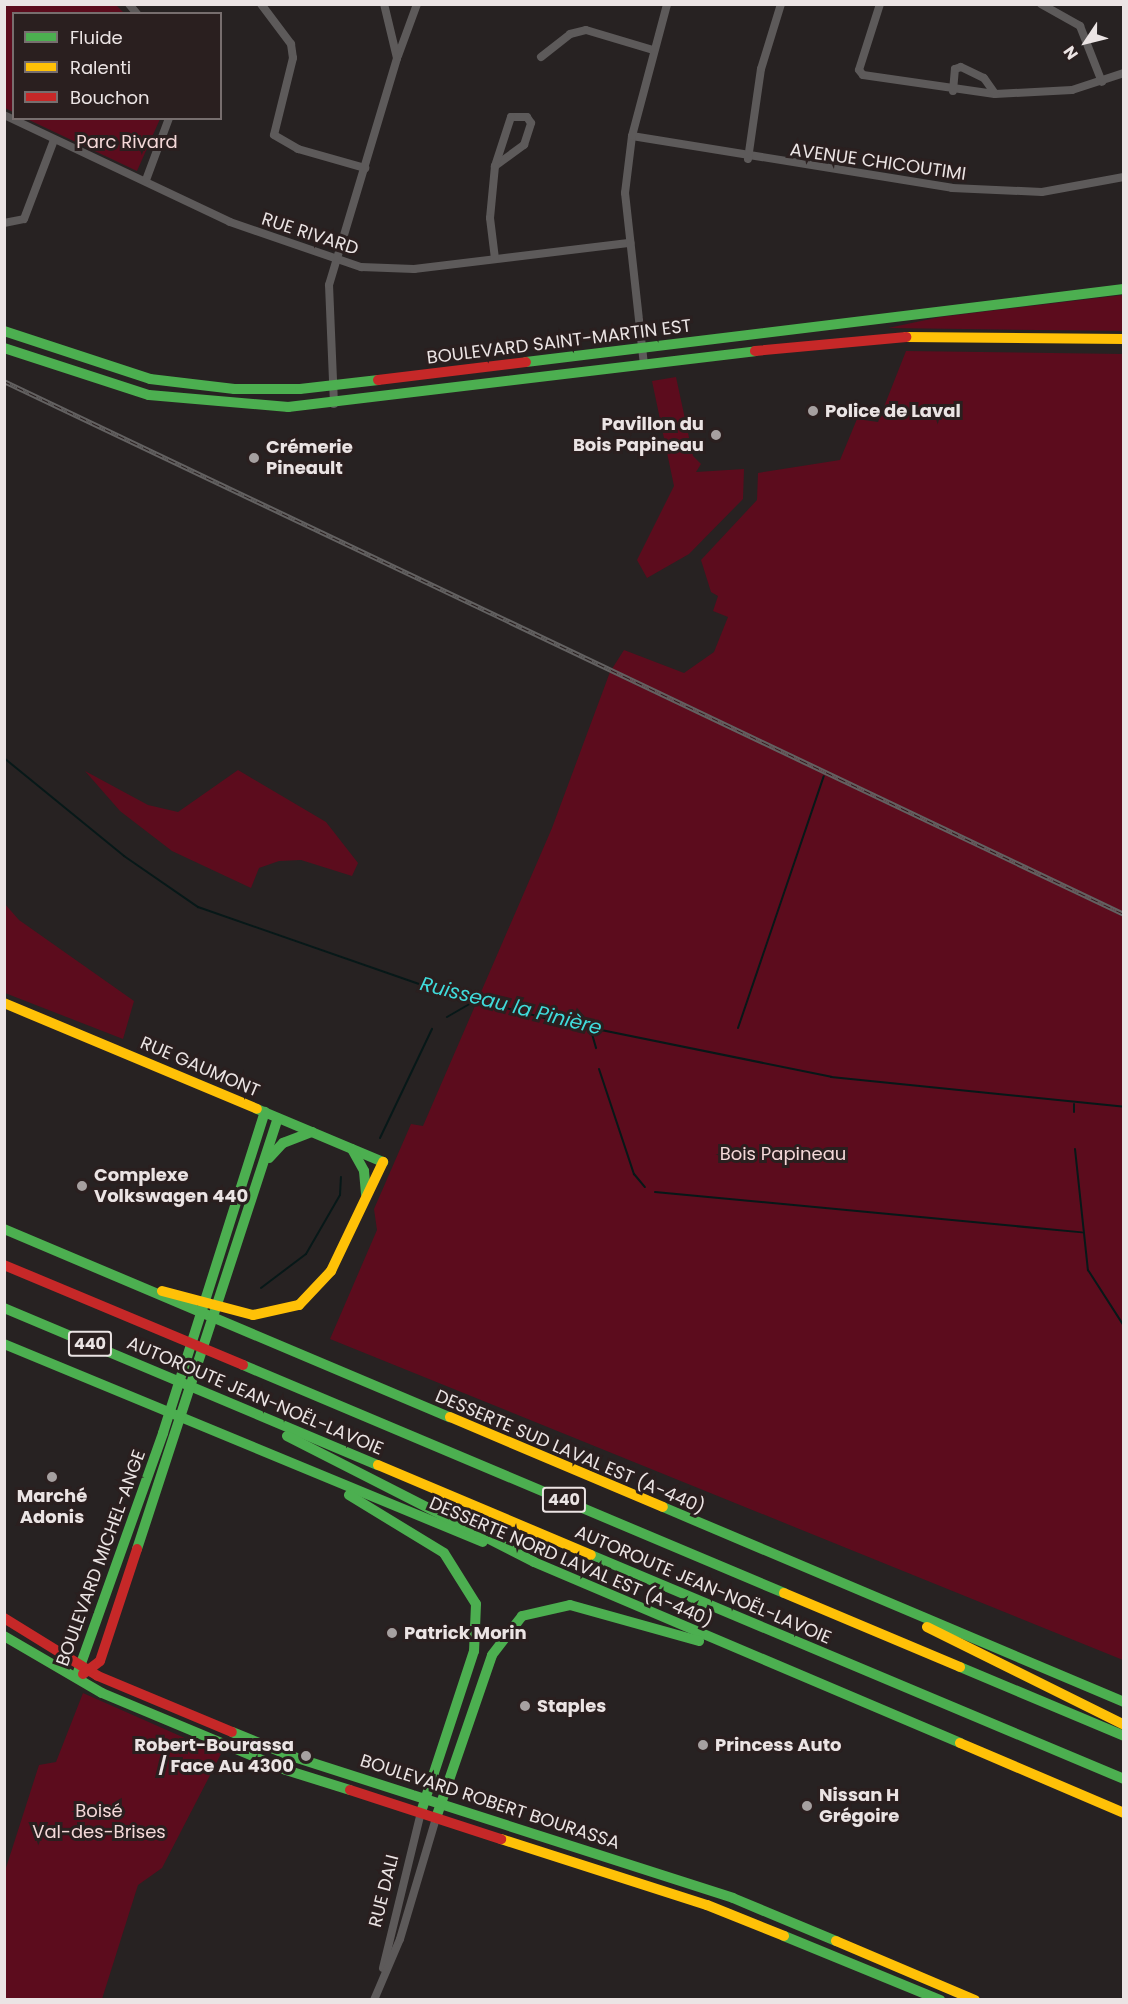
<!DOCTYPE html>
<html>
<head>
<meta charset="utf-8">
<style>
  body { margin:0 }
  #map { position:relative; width:1128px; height:2004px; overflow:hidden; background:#272222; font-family:Poppins,sans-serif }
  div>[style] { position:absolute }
  .green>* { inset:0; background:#5c0c1d }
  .stream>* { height:2px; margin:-1px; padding:0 1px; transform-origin:1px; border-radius:1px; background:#071818 }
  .street>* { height:8px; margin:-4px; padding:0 4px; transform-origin:4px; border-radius:4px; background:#5d5a5a }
  .fast>* { height:10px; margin:-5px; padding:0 5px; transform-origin:5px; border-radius:5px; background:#4caf50 }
  .slow>* { height:10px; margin:-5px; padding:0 5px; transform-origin:5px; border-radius:5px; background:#ffc107 }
  .jam>* { height:10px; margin:-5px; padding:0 5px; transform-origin:5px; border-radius:5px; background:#c62828 }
  .rail>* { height:4.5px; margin-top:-2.25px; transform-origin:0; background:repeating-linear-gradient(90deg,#2a1f1f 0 7px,#636161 0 14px); box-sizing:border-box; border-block:2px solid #636161 }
  .dots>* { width:16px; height:16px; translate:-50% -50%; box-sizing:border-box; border:3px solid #2a1f1f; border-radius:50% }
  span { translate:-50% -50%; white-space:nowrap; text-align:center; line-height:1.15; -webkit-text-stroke:6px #2a1f1f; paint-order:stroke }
  .shield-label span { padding:2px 4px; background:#2a1f1f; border:2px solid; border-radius:4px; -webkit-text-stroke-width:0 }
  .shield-label { font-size:16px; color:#ebe4e4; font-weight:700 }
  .park-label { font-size:18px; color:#f4d8d8 }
  .street-label { font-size:18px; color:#ebe4e4 }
  .poi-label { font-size:18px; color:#ebe4e4; font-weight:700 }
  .left { translate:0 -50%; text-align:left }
  .right { translate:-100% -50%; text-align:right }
  .water-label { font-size:20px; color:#40dbdb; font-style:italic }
  .frame { position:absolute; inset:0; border:6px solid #ebe4e4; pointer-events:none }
  .legend { position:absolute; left:12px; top:12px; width:210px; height:108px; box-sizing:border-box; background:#2a1f1f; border:2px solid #776e6e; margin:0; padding:8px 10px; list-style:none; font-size:18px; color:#ebe4e4 }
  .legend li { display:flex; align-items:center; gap:12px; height:30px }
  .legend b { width:30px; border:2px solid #776e6e }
  .north { position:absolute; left:1056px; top:12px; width:60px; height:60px; -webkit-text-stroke:4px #2a1f1f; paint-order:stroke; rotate:235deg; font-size:16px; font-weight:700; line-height:24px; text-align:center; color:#ebe4e4 }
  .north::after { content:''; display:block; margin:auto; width:21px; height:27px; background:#ebe4e4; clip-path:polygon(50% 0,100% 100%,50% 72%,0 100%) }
</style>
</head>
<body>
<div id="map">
  <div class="green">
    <i style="clip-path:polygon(4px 5px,116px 5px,124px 13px,14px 14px,13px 112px,5px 108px)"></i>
    <i style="clip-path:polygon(27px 119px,160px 119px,137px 171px)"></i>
    <i style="clip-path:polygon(1123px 295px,1123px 331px,888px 328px,940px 317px)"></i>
    <i style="clip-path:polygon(906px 351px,1123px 354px,1123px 1660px,330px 1339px,377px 1230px,374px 1209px,411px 1124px,423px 1126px,552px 828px,610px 672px,624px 650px,684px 673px,714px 652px,728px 617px,713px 611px,718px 596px,711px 592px,701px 560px,757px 500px,758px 473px,840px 460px,857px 419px,878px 422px)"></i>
    <i style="clip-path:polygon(676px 377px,693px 456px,701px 464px,696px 472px,744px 469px,743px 499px,689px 554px,647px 578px,637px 560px,674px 486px,652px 381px)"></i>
    <i style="clip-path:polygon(238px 770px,326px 822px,358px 863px,352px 876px,301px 860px,279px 861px,259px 868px,251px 888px,172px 851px,120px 811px,85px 771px,148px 805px,178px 812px)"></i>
    <i style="clip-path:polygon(4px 903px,19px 920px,134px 1001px,123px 1039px,5px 993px)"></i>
    <i style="clip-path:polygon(83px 1693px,221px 1754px,162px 1868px,138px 1885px,102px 1999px,5px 1999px,5px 1871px,39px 1765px,56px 1762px)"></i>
  </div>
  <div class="stream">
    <i style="left:4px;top:758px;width:155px;rotate:39.2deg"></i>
    <i style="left:124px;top:856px;width:90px;rotate:34.6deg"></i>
    <i style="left:198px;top:907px;width:250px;rotate:19.2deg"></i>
    <i style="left:434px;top:989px;width:122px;rotate:14.7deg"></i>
    <i style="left:552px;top:1020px;width:285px;rotate:11.5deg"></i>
    <i style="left:831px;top:1077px;width:295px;rotate:5.8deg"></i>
    <i style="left:447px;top:1017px;width:32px;rotate:-30deg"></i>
    <i style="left:590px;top:1027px;width:22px;rotate:74deg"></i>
    <i style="left:738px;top:1028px;width:266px;rotate:-71.2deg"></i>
    <i style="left:599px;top:1069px;width:111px;rotate:71.6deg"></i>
    <i style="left:634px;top:1174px;width:17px;rotate:50deg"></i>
    <i style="left:1074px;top:1104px;width:8px;rotate:90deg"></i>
    <i style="left:380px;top:1138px;width:121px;rotate:-64.5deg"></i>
    <i style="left:1075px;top:1149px;width:122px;rotate:83.9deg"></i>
    <i style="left:1088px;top:1270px;width:67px;rotate:57.3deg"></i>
    <i style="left:655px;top:1192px;width:429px;rotate:5.4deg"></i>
    <i style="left:261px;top:1288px;width:56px;rotate:-37.1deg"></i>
    <i style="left:306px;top:1254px;width:68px;rotate:-60deg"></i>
    <i style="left:340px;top:1195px;width:18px;rotate:-87deg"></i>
  </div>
  <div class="street">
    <i style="left:129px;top:4px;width:13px;rotate:51deg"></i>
    <i style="left:261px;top:4px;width:50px;rotate:53.1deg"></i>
    <i style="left:291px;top:44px;width:14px;rotate:82deg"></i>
    <i style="left:293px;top:58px;width:79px;rotate:103.9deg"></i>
    <i style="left:274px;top:135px;width:28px;rotate:30deg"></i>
    <i style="left:298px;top:149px;width:70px;rotate:15.8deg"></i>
    <i style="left:880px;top:4px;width:69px;rotate:107.7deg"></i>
    <i style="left:859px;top:70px;width:6px;rotate:51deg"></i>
    <i style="left:863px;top:75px;width:133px;rotate:8.2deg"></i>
    <i style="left:995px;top:94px;width:77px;rotate:-3deg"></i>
    <i style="left:1072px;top:90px;width:55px;rotate:-18.1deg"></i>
    <i style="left:1041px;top:4px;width:45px;rotate:29.4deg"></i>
    <i style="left:1080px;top:26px;width:60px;rotate:68.6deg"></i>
    <i style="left:398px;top:56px;width:55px;rotate:-69.9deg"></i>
    <i style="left:541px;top:57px;width:37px;rotate:-38deg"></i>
    <i style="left:570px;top:34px;width:16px;rotate:-14deg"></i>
    <i style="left:586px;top:30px;width:70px;rotate:16.6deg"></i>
    <i style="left:953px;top:91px;width:22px;rotate:-85deg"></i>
    <i style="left:955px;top:69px;width:6px;rotate:-18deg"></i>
    <i style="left:961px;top:67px;width:25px;rotate:26deg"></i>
    <i style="left:984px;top:78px;width:19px;rotate:55deg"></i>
    <i style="left:4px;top:115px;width:250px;rotate:25.3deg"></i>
    <i style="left:230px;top:222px;width:139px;rotate:19deg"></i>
    <i style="left:361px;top:267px;width:53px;rotate:2.2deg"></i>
    <i style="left:414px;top:269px;width:218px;rotate:-6.9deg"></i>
    <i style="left:632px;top:136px;width:324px;rotate:9.2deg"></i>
    <i style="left:952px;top:188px;width:90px;rotate:2.5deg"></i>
    <i style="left:1042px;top:192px;width:83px;rotate:-10.4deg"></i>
    <i style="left:748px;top:159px;width:91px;rotate:-81.8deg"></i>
    <i style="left:761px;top:69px;width:68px;rotate:-72.9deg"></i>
    <i style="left:495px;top:166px;width:36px;rotate:-36deg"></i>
    <i style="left:524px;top:145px;width:23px;rotate:-72deg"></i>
    <i style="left:531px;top:123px;width:7px;rotate:-124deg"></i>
    <i style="left:527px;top:117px;width:16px;rotate:180deg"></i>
    <i style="left:511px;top:117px;width:52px;rotate:108.1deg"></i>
    <i style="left:495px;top:166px;width:52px;rotate:95.5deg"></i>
    <i style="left:490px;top:218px;width:41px;rotate:83deg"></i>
    <i style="left:146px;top:180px;width:66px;rotate:-69.6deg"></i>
    <i style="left:4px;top:223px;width:20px;rotate:-11deg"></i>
    <i style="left:24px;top:219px;width:85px;rotate:-69.2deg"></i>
    <i style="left:644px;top:365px;width:173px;rotate:-96.3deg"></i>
    <i style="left:625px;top:193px;width:57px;rotate:-83deg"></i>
    <i style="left:632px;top:136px;width:137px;rotate:-75.1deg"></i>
    <i style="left:334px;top:404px;width:119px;rotate:-92.4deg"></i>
    <i style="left:329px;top:285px;width:237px;rotate:-73.3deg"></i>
    <i style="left:397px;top:58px;width:56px;rotate:-103.5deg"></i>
    <i style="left:383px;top:1968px;width:161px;rotate:-76.3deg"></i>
    <i style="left:374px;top:2000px;width:66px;rotate:-66.9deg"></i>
    <i style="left:400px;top:1939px;width:126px;rotate:-73.4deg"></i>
  </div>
  <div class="fast">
    <i style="left:4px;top:331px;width:154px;rotate:18.2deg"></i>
    <i style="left:150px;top:379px;width:85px;rotate:6.8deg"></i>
    <i style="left:234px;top:389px;width:66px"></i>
    <i style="left:300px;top:389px;width:79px;rotate:-6.6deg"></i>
    <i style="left:4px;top:348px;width:152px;rotate:18deg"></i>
    <i style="left:149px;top:395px;width:140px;rotate:4.9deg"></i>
    <i style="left:288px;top:407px;width:470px;rotate:-6.8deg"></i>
    <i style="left:526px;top:362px;width:602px;rotate:-6.96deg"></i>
    <i style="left:257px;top:1109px;width:137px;rotate:22.8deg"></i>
    <i style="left:352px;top:1149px;width:25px;rotate:61deg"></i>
    <i style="left:364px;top:1171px;width:24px;rotate:85deg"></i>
    <i style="left:269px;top:1158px;width:21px;rotate:-47deg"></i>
    <i style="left:283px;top:1143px;width:31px;rotate:-21deg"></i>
    <i style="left:4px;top:1229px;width:484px;rotate:22.9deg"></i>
    <i style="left:4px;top:1308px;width:406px;rotate:22.8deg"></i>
    <i style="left:4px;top:1344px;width:518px;rotate:22.46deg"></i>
    <i style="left:243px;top:1365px;width:587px;rotate:22.85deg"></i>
    <i style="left:287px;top:1436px;width:277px;rotate:27deg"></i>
    <i style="left:534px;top:1562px;width:463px;rotate:23deg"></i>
    <i style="left:349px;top:1495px;width:111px;rotate:31.4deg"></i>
    <i style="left:444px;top:1553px;width:60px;rotate:57.9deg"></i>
    <i style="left:476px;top:1604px;width:47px;rotate:92.4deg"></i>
    <i style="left:474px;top:1651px;width:169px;rotate:108.2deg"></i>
    <i style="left:663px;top:1507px;width:501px;rotate:22.93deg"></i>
    <i style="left:137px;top:1549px;width:453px;rotate:-71.9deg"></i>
    <i style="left:591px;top:1555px;width:578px;rotate:22.8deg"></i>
    <i style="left:4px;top:1636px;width:113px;rotate:30.2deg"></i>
    <i style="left:102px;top:1693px;width:199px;rotate:22.7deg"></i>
    <i style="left:286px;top:1770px;width:67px;rotate:17.4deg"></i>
    <i style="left:960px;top:1667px;width:178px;rotate:22.8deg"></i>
    <i style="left:78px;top:1672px;width:254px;rotate:-70.4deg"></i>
    <i style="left:163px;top:1433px;width:337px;rotate:-72.4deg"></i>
    <i style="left:232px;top:1732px;width:64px;rotate:22.1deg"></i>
    <i style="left:291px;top:1756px;width:464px;rotate:17.8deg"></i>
    <i style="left:733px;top:1898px;width:112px;rotate:22.7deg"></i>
    <i style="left:436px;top:1818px;width:172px;rotate:-71deg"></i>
    <i style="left:492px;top:1655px;width:49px;rotate:-52.4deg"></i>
    <i style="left:522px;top:1616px;width:49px;rotate:-12.9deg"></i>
    <i style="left:570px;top:1605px;width:134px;rotate:15.6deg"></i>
    <i style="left:784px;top:1936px;width:169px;rotate:22.3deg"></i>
  </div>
  <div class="slow">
    <i style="left:906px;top:337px;width:218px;rotate:0.5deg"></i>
    <i style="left:4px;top:1003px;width:274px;rotate:22.7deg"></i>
    <i style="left:162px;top:1291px;width:94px;rotate:14.8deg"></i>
    <i style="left:253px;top:1315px;width:47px;rotate:-12.3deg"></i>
    <i style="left:299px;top:1305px;width:47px;rotate:-46.7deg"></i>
    <i style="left:331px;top:1271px;width:121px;rotate:-64.5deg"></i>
    <i style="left:450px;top:1417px;width:231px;rotate:22.9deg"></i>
    <i style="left:378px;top:1465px;width:231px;rotate:22.9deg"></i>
    <i style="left:784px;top:1593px;width:191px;rotate:22.8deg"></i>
    <i style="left:927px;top:1627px;width:220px;rotate:26.4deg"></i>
    <i style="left:960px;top:1743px;width:178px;rotate:23.1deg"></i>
    <i style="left:501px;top:1839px;width:216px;rotate:17.8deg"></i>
    <i style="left:707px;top:1905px;width:83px;rotate:21.9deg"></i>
    <i style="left:836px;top:1941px;width:151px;rotate:23deg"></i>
  </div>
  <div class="jam">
    <i style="left:755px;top:351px;width:152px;rotate:-5.3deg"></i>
    <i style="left:378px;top:380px;width:149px;rotate:-6.9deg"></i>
    <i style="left:4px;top:1265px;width:259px;rotate:22.7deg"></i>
    <i style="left:4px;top:1618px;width:110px;rotate:31.7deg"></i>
    <i style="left:98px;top:1676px;width:145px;rotate:22.7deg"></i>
    <i style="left:83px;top:1674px;width:21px;rotate:-37deg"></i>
    <i style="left:100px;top:1661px;width:118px;rotate:-71.7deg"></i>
    <i style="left:350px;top:1790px;width:159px;rotate:18deg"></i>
  </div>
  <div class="rail">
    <i style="left:4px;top:381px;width:1240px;rotate:25.45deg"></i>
  </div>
  <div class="dots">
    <i style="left:813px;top:411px;background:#a6a0a0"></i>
    <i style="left:716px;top:435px;background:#a6a0a0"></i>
    <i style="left:254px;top:458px;background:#a6a0a0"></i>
    <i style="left:82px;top:1186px;background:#a6a0a0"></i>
    <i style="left:52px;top:1477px;background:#a6a0a0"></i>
    <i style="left:392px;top:1633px;background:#a6a0a0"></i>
    <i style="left:525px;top:1706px;background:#a6a0a0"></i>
    <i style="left:703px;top:1745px;background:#a6a0a0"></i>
    <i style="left:306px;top:1756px;background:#a6a0a0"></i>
    <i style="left:807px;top:1806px;background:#a6a0a0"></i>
  </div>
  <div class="shield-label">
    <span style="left:90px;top:1344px">440</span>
    <span style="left:564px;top:1500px">440</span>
  </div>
  <div class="park-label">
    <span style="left:127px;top:142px">Parc Rivard</span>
    <span style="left:783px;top:1154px">Bois Papineau</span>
    <span style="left:99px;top:1822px">Boisé<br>Val-des-Brises</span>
  </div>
  <div class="street-label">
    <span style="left:878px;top:162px;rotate:8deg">AVENUE CHICOUTIMI</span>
    <span style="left:310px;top:234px;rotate:18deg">RUE RIVARD</span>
    <span style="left:559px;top:342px;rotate:-7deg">BOULEVARD SAINT-MARTIN EST</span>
    <span style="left:200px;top:1067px;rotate:23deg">RUE GAUMONT</span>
    <span style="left:255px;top:1396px;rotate:23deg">AUTOROUTE JEAN-NOËL-LAVOIE</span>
    <span style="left:570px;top:1452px;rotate:23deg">DESSERTE SUD LAVAL EST (A-440)</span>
    <span style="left:101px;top:1558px;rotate:-70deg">BOULEVARD MICHEL-ANGE</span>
    <span style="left:571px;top:1562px;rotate:23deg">DESSERTE NORD LAVAL EST (A-440)</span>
    <span style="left:703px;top:1585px;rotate:23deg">AUTOROUTE JEAN-NOËL-LAVOIE</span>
    <span style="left:490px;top:1802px;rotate:18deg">BOULEVARD ROBERT BOURASSA</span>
    <span style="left:384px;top:1891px;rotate:-76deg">RUE DALI</span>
  </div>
  <div class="poi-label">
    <span class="left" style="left:825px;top:411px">Police de Laval</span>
    <span class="right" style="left:704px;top:435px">Pavillon du<br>Bois Papineau</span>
    <span class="left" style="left:266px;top:458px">Crémerie<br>Pineault</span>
    <span class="left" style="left:94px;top:1186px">Complexe<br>Volkswagen 440</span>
    <span style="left:52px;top:1507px">Marché<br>Adonis</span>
    <span class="left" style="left:404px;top:1633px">Patrick Morin</span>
    <span class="left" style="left:537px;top:1706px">Staples</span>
    <span class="left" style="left:715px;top:1745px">Princess Auto</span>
    <span class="right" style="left:294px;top:1756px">Robert-Bourassa<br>/ Face Au 4300</span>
    <span class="left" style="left:819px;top:1806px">Nissan H<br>Grégoire</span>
  </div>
  <div class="water-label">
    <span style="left:511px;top:1006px;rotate:14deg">Ruisseau la Pinière</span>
  </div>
  <div class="frame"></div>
  <ul class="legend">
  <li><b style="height:8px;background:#4caf50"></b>Fluide</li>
  <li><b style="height:8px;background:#ffc107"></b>Ralenti</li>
  <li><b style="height:8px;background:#c62828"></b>Bouchon</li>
  </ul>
  <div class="north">N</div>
</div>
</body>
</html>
